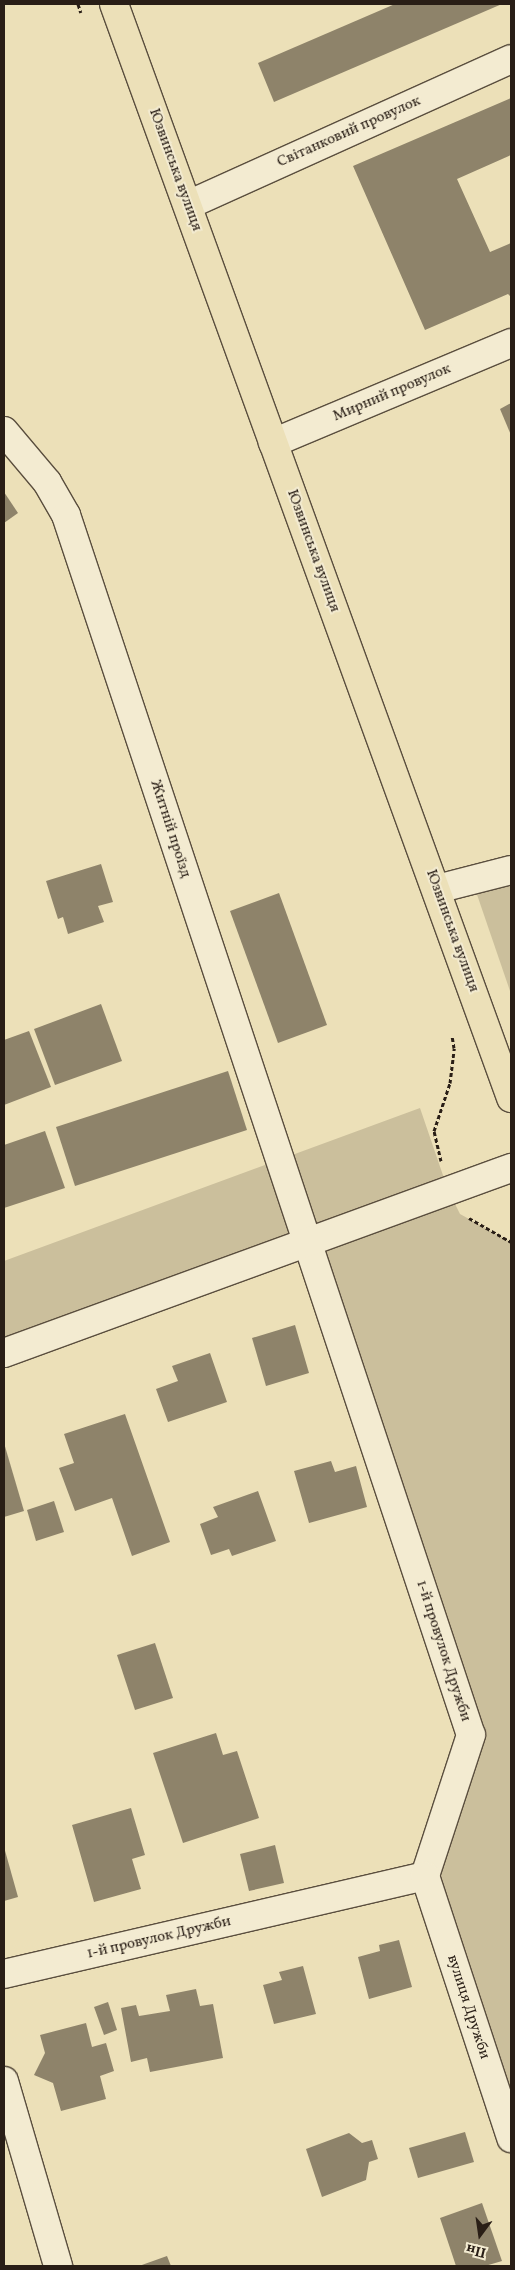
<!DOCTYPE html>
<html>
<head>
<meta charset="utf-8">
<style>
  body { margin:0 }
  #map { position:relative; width:515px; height:2270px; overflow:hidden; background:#ece0b8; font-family:Vollkorn,serif }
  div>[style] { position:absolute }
  .green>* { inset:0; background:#cbbf9c }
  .building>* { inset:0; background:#8e836a }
  .path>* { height:3px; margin-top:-1.5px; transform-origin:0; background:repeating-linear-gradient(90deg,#291e16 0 4px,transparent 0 6.5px) }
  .roads { filter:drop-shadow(1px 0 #5a4e3e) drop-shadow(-1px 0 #5a4e3e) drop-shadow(0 1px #5a4e3e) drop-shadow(0 -1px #5a4e3e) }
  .minor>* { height:28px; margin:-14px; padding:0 14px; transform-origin:14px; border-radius:14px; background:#f3ebd1 }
  .major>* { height:28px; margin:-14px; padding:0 14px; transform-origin:14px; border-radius:14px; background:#ece0b8 }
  span { translate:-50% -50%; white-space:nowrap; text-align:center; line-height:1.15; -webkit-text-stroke:4px #f3ebd1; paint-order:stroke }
  .street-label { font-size:15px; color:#291e16 }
  .frame { position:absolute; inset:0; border:5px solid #291e16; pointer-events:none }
  .north { position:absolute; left:455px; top:2210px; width:50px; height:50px; -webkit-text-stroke:4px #f3ebd1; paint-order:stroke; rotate:194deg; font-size:14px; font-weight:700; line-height:20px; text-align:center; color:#291e16 }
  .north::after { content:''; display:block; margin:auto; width:18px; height:22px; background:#291e16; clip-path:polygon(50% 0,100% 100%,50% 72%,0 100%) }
</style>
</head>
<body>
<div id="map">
  <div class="green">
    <i style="clip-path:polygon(511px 870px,511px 994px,472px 880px)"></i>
    <i style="clip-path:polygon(420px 1108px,448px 1190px,460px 1214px,511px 1242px,511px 2130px,425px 1876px,471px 1735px,308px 1243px,4px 1353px,4px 1261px)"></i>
  </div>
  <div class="building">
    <i style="clip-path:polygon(395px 4px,502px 4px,274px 102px,258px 63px)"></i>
    <i style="clip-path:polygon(511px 98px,511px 155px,457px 179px,490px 252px,511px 243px,511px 297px,508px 294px,425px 330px,353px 166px)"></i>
    <i style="clip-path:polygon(511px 403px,511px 435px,500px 409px)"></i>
    <i style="clip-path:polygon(4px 492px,18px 513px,4px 523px)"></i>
    <i style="clip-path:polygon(101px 864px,113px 902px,98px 906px,104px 922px,68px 934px,63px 917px,58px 919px,46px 881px)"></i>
    <i style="clip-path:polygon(279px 893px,327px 1025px,278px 1043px,230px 911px)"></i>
    <i style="clip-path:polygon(101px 1004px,122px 1061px,55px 1085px,34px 1029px)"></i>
    <i style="clip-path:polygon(29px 1031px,51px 1087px,4px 1105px,4px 1040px)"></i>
    <i style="clip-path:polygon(228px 1071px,247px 1130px,75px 1186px,56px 1127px)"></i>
    <i style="clip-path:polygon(45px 1131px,65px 1188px,4px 1208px,4px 1145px)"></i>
    <i style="clip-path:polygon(295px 1325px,309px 1373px,266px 1386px,252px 1338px)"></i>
    <i style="clip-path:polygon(210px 1353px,227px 1402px,168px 1422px,156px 1389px,178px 1381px,172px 1366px)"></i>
    <i style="clip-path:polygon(125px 1414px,170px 1542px,132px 1556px,112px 1498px,75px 1511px,59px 1468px,74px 1463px,64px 1434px)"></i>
    <i style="clip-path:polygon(4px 1443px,24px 1511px,4px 1517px)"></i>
    <i style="clip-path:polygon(331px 1461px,335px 1472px,356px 1466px,367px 1507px,309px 1523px,294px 1471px)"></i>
    <i style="clip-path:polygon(258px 1491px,276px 1541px,232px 1556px,229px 1549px,211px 1555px,200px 1524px,218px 1517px,213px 1507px)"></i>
    <i style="clip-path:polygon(54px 1501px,64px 1532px,36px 1541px,27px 1510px)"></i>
    <i style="clip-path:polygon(155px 1643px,173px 1698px,135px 1710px,117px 1655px)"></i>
    <i style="clip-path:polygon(216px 1733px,223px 1755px,237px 1751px,259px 1818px,183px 1843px,153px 1753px)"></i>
    <i style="clip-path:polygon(131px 1808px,145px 1855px,132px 1859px,141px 1889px,94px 1902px,72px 1825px)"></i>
    <i style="clip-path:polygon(275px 1845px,284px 1883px,249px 1891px,240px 1854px)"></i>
    <i style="clip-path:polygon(4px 1847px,18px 1897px,4px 1901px)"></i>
    <i style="clip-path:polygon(399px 1940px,412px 1987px,369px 1999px,358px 1957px,380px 1951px,379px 1945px)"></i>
    <i style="clip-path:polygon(303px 1966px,316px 2014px,274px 2024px,263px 1985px,282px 1980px,279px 1972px)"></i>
    <i style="clip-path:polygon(196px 1989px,200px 2006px,213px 2004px,223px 2058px,150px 2072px,147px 2058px,131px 2062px,121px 2008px,136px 2005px,139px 2016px,170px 2011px,166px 1995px)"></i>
    <i style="clip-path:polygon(108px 2002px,117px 2030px,104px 2035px,94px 2007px)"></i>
    <i style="clip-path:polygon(86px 2023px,92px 2047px,106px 2043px,114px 2071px,100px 2076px,106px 2099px,61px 2111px,53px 2083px,34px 2075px,45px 2053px,40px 2035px)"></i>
    <i style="clip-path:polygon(465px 2132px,474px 2162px,418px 2178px,409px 2148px)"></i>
    <i style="clip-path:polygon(349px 2133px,362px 2143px,372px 2140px,378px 2159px,369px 2162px,366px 2180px,322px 2197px,306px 2149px)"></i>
    <i style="clip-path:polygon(482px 2203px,502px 2261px,485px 2266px,456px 2266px,440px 2218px)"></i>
    <i style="clip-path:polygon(167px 2256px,171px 2266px,139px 2266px)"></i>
  </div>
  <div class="path">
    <i style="left:78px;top:4px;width:9px;rotate:72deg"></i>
    <i style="left:441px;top:1161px;width:31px;rotate:-103deg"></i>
    <i style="left:434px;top:1131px;width:51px;rotate:-71.6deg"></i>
    <i style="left:450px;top:1083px;width:35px;rotate:-83deg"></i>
    <i style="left:454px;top:1048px;width:12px;rotate:-99deg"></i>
    <i style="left:469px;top:1218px;width:48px;rotate:29.7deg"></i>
  </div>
  <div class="roads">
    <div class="minor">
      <i style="left:188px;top:205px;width:354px;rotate:-24.3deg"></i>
      <i style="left:4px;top:431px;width:67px;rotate:49.9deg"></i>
      <i style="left:47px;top:482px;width:38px;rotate:60deg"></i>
      <i style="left:66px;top:515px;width:1285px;rotate:71.64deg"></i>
      <i style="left:471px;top:1735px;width:148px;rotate:108.1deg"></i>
      <i style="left:425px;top:1876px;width:432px;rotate:166.9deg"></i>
      <i style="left:273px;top:443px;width:258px;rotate:-22.8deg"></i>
      <i style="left:437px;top:889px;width:76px;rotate:-14.4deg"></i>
      <i style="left:4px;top:1353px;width:540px;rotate:-20.05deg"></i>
      <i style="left:425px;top:1876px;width:276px;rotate:71.8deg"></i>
      <i style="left:4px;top:2081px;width:193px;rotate:73.7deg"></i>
    </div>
    <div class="major">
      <i style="left:114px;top:4px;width:1164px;rotate:70.05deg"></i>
    </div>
  </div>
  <div class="street-label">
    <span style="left:349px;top:132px;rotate:-24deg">Світанковий провулок</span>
    <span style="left:175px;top:170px;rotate:70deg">Юзвинська вулиця</span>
    <span style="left:392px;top:393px;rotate:-23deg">Мирний провулок</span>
    <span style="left:313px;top:551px;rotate:70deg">Юзвинська вулиця</span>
    <span style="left:170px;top:829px;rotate:72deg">Житній проїзд</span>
    <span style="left:452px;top:931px;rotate:70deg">Юзвинська вулиця</span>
    <span style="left:443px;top:1651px;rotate:72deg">1-й провулок Дружби</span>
    <span style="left:159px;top:1938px;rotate:-13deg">1-й провулок Дружби</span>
    <span style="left:468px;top:2007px;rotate:72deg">вулиця Дружби</span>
  </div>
  <div class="frame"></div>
  <div class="north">Пн</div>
</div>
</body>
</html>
